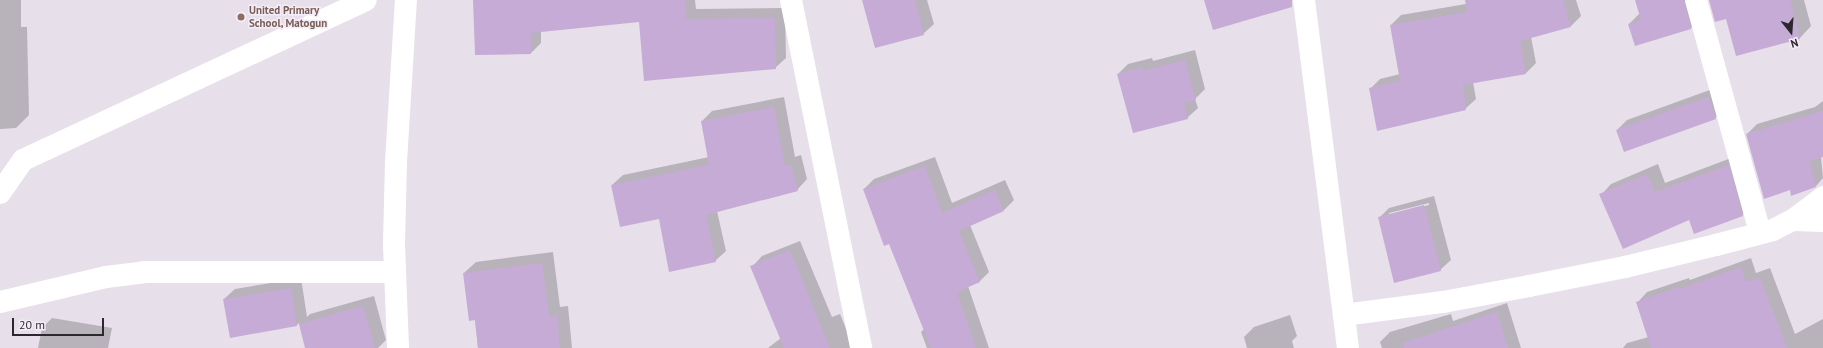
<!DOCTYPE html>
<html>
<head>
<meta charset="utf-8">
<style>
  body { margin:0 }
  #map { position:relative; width:1823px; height:348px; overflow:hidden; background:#e7dfea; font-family:"PT Sans",sans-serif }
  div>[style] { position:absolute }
  .shadow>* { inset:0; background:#0003 }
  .building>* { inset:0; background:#c7abd7 }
  .street>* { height:22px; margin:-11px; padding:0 11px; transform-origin:11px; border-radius:11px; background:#fff }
  .dots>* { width:11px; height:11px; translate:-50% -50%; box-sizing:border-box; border:2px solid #f4ecf8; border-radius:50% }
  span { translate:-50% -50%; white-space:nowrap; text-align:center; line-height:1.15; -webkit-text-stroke:3px #f4ecf8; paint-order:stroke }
  .education-label { font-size:11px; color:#785e54; font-weight:700 }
  .left { translate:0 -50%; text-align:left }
  .north { position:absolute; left:1771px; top:12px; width:40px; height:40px; -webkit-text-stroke:3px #f4ecf8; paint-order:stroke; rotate:163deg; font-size:11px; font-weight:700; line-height:16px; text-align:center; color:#2c292e }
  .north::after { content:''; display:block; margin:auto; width:14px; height:18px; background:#2c292e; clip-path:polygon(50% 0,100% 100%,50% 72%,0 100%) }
  .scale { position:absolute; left:12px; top:318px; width:92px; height:18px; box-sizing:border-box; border:2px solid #2c292e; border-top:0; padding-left:5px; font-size:12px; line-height:14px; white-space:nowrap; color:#2c292e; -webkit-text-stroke:3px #f4ecf8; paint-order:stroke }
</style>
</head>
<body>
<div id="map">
  <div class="shadow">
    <i style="clip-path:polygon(0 0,21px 0,21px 27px,27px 27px,29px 115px,16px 128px,0 129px)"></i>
    <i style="clip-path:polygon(474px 0,629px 0,541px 31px,541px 43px,531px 53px,476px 54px)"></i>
    <i style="clip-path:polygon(639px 0,695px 0,696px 9px,785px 8px,786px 58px,775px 68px)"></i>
    <i style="clip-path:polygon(863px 0,927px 0,934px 24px,923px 34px)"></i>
    <i style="clip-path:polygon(1466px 0,1576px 0,1581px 16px,1571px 26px,1531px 37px,1536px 63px,1525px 74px,1473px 82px,1476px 99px,1465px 109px,1370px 89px,1380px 79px,1400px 74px,1391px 25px,1401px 15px,1466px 4px)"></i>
    <i style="clip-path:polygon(1636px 0,1698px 0,1702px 17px,1691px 28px,1629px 24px,1640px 13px)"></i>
    <i style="clip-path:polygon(1710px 0,1804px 0,1811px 26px,1800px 38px,1737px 55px,1727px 18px)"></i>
    <i style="clip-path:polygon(1195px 50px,1205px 89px,1195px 99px,1198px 108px,1187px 118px,1118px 74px,1128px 64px,1152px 58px,1153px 61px)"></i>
    <i style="clip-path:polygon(1718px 87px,1725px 108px,1715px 118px,1617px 130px,1627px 120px)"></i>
    <i style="clip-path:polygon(784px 97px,795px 157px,801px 155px,807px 179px,797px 190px,717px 211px,726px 251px,715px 261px,660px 218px,612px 185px,623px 175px,709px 157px,702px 121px,712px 111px)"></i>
    <i style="clip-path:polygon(1823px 101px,1823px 156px,1821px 157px,1823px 178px,1816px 186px,1790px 189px,1747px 134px,1757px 124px,1815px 107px)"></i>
    <i style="clip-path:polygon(1739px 155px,1752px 205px,1742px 215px,1690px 219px,1601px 195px,1611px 184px,1658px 164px,1665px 183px)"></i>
    <i style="clip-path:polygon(935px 157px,952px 203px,1005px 180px,1014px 200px,1004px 210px,970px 225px,989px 272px,979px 282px,968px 286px,989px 348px,927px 348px,921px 332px,924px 329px,889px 243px,864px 189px,874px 179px)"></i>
    <i style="clip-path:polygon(evenodd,1434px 196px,1451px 260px,1440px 270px,1379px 218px,1389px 208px,1434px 196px,1429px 203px,1429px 205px,1389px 215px,1389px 213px,1429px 203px)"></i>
    <i style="clip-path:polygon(800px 241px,832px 317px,840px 314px,854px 348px,768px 348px,781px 338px,752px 267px,762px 256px)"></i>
    <i style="clip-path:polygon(553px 252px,560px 307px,568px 306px,572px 348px,478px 348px,475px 319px,464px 273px,476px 262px)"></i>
    <i style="clip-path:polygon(1751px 258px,1756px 273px,1770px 268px,1795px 334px,1823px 319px,1823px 348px,1623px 348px,1627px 343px,1649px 337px,1638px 302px,1647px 292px,1689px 278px,1690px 280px)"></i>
    <i style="clip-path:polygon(301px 278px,307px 317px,310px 314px,374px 296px,386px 340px,378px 348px,306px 348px,299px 323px,297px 325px,224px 299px,235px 289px)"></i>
    <i style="clip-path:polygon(1507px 303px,1521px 348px,1382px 348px,1380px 342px,1390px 332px,1451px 314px,1453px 321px)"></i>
    <i style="clip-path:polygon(1290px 315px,1297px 336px,1292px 341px,1294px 348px,1247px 348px,1244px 337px,1254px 327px)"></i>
    <i style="clip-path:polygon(52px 318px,112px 328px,108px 348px,38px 348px,42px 328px)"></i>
  </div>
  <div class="building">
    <i style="clip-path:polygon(473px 0,685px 0,686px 19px,775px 18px,776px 69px,644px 81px,639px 22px,531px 33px,531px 54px,475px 55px)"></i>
    <i style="clip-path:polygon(862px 0,915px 0,924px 35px,875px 48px)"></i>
    <i style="clip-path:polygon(1204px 0,1292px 0,1292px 7px,1213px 30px)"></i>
    <i style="clip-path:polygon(1465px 0,1563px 0,1571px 27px,1520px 41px,1526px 74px,1463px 85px,1466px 110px,1377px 131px,1369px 88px,1400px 81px,1390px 25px,1467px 12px)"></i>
    <i style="clip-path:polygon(1635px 0,1684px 0,1691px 29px,1635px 46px,1628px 24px,1641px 20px)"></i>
    <i style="clip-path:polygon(1709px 0,1790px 0,1800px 39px,1736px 56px,1726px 19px,1715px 22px)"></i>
    <i style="clip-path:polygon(1185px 60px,1196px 100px,1184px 103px,1188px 119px,1133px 133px,1117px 74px,1142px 67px,1143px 71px)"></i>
    <i style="clip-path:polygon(1708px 97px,1716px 119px,1624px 152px,1616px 130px)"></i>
    <i style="clip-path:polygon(774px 107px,785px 166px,791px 165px,798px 191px,706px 215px,716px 262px,669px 272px,659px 219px,620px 227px,611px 185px,709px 165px,701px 121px)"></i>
    <i style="clip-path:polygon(1823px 111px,1823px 157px,1809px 161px,1816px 187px,1791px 196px,1790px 190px,1764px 199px,1746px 134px)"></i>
    <i style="clip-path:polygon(1729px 165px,1743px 216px,1694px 234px,1689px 220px,1623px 249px,1599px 194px,1647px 174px,1655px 192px)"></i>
    <i style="clip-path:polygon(925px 166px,942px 213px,995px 190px,1004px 211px,959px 231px,980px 282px,957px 292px,976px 348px,931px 348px,889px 244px,884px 246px,863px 189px)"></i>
    <i style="clip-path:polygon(1424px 205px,1441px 271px,1394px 283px,1378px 217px)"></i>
    <i style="clip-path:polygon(790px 250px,830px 348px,784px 348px,750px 266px)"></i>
    <i style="clip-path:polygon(542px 263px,549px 317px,557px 316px,560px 348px,478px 348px,475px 320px,469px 321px,463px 273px)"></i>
    <i style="clip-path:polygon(1741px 267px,1746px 282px,1760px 278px,1787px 348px,1651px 348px,1636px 302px,1679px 287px,1680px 289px)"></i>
    <i style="clip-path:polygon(291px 288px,297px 326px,230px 338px,223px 299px)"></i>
    <i style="clip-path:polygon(363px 306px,375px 348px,305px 348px,299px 324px)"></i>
    <i style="clip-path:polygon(1497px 312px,1508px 348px,1404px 348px,1403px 343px)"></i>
  </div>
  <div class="street">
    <i style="left:791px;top:0;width:355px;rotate:78.6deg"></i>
    <i style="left:1304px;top:0;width:351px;rotate:82.8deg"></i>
    <i style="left:1696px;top:0;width:241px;rotate:74.6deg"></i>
    <i style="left:0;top:193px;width:40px;rotate:-55.1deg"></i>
    <i style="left:23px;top:160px;width:378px;rotate:-25deg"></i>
    <i style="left:1793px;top:220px;width:30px;rotate:2deg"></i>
    <i style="left:0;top:302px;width:109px;rotate:-13.3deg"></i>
    <i style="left:106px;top:277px;width:38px;rotate:-7deg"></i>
    <i style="left:144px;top:272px;width:251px"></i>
    <i style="left:1344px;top:315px;width:100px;rotate:-7.5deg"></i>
    <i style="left:1443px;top:302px;width:87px;rotate:-10.5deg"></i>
    <i style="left:1529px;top:286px;width:98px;rotate:-11.2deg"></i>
    <i style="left:1625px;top:267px;width:94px;rotate:-13.6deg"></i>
    <i style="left:1716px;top:245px;width:59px;rotate:-14.7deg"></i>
    <i style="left:1773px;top:230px;width:22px;rotate:-27deg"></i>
    <i style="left:1793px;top:220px;width:38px;rotate:-37deg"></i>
    <i style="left:398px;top:348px;width:104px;rotate:-92.2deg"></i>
    <i style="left:394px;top:244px;width:82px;rotate:-88.6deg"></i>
    <i style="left:396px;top:162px;width:162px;rotate:-86.5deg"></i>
  </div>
  <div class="dots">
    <i style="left:241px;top:17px;background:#8d6e63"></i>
  </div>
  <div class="education-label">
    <span class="left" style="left:249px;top:17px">United Primary<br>School, Matogun</span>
  </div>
  <div class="north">N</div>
  <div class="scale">20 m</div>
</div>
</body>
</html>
